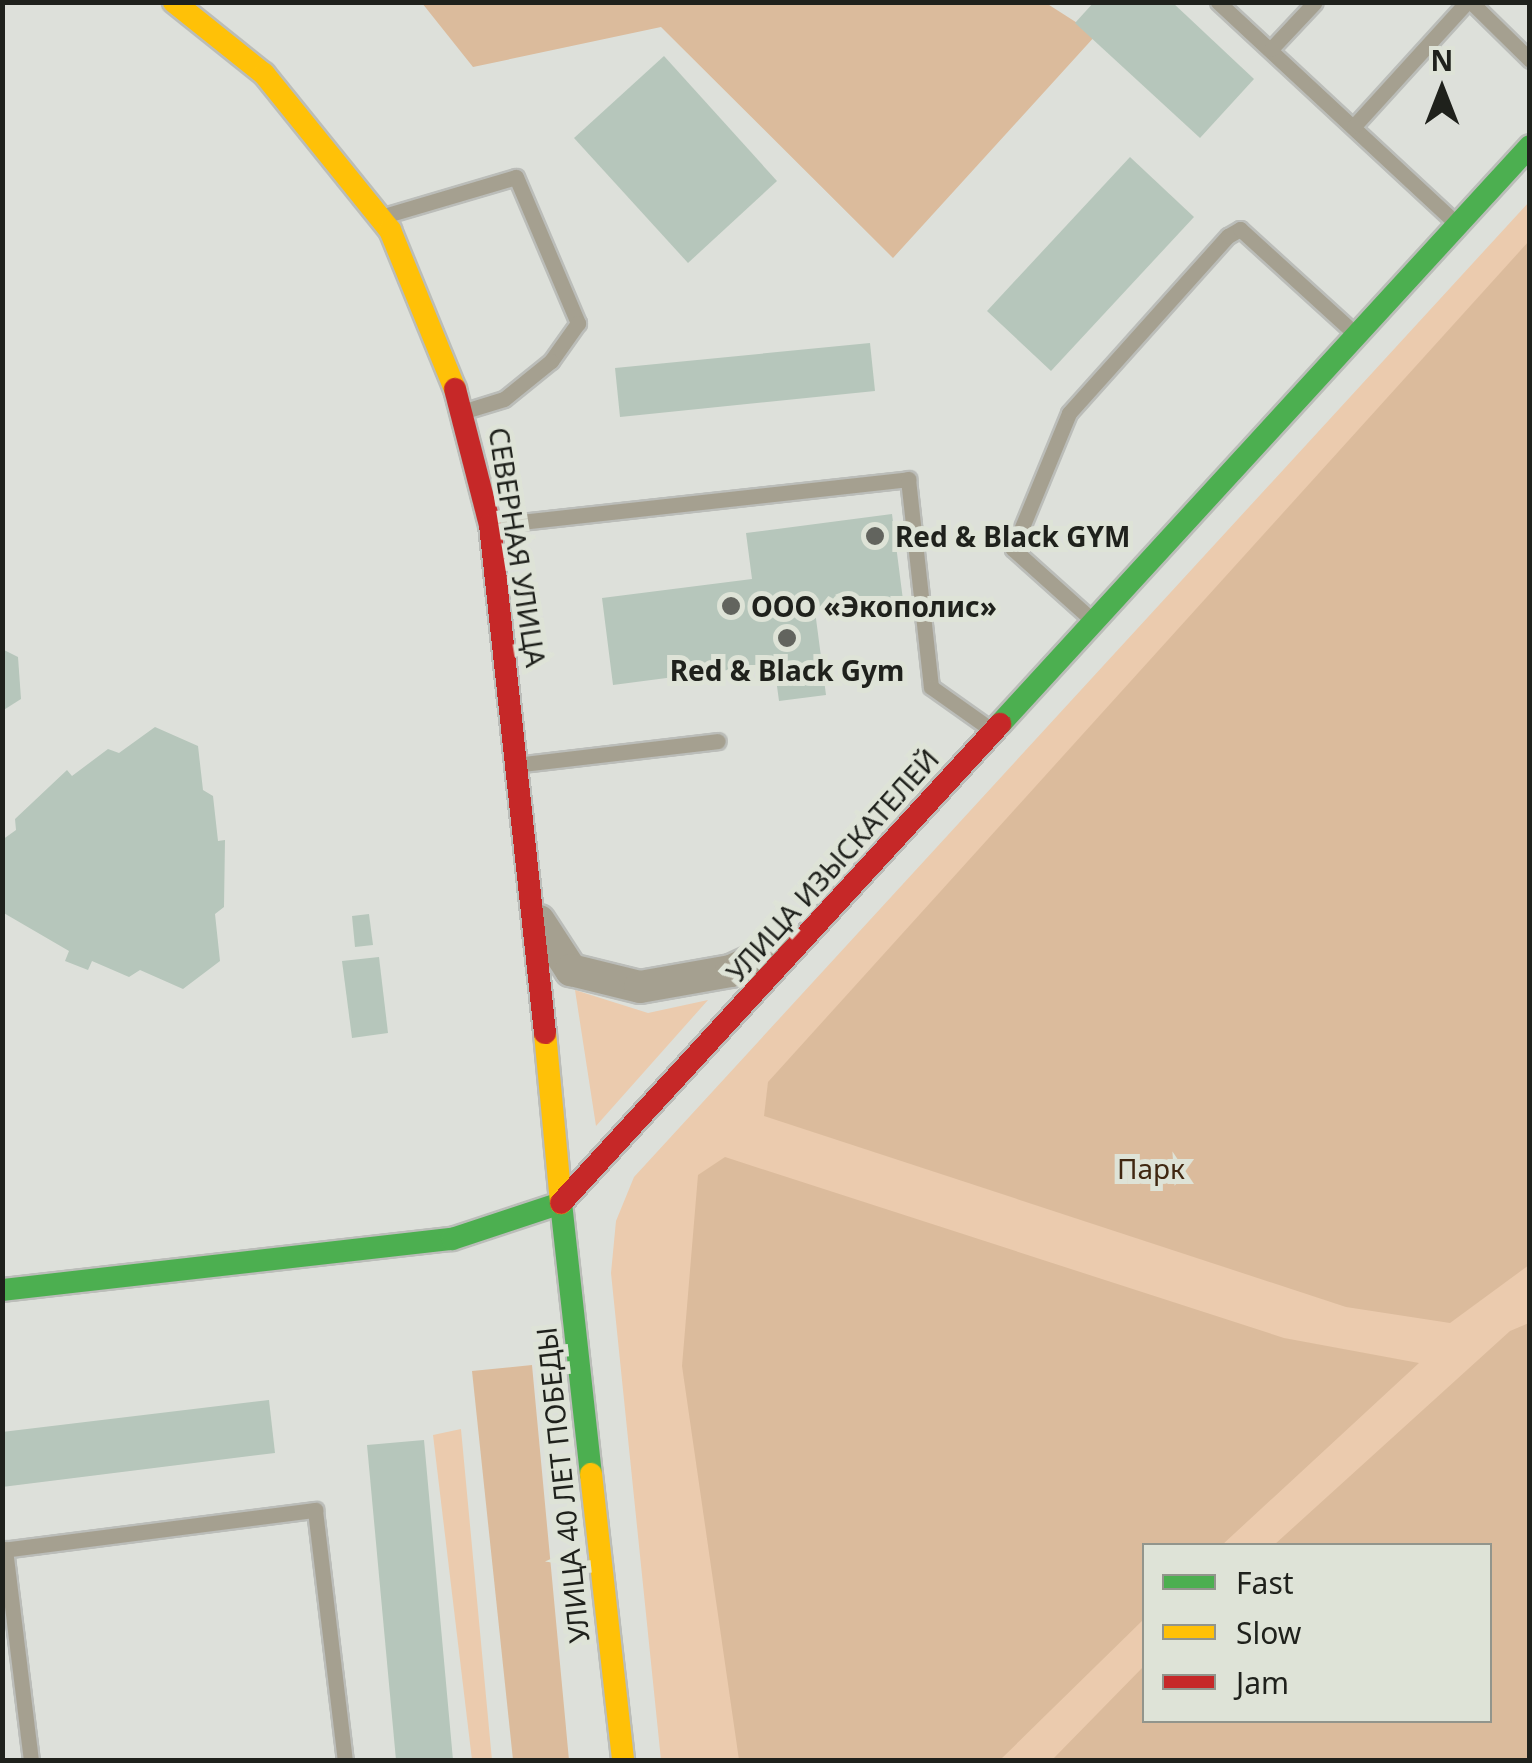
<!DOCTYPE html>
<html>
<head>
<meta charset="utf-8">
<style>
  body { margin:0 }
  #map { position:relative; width:1532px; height:1763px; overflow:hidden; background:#dde0da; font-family:"Noto Sans",sans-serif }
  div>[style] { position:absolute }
  .green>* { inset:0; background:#ebcbae }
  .forest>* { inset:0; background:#dbbb9c }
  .building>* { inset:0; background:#b6c6bb }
  .roads { filter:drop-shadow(2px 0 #bbbdb9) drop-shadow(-2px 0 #bbbdb9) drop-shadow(0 2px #bbbdb9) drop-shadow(0 -2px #bbbdb9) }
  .lane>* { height:15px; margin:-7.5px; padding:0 7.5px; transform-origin:7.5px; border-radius:7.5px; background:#a5a090 }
  .street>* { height:32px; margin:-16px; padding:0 16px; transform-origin:16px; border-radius:16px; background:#a5a090 }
  .fast>* { height:22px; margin:-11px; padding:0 11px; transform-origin:11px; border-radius:11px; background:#4caf50 }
  .slow>* { height:22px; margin:-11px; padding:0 11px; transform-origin:11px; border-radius:11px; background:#ffc107 }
  .jam>* { height:22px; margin:-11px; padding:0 11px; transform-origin:11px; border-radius:11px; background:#c62828 }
  .dots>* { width:28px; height:28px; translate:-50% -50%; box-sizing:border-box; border:5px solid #dee3d7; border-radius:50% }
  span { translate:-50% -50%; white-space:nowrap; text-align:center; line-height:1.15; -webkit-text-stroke:10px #dee3d7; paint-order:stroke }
  .poi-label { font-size:28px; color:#1f211c; font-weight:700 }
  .left { translate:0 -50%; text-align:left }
  .street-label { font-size:28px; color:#1f211c }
  .park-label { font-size:28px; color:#402711 }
  .frame { position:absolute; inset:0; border:5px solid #1f211c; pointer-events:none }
  .legend { position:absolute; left:1142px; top:1543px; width:350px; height:180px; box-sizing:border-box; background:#dee3d7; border:2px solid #92958c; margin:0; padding:12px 18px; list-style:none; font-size:30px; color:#1f211c }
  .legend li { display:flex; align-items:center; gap:20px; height:50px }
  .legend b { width:50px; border:2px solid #92958c }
  .north { position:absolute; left:1392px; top:40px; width:100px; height:100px; -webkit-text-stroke:8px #dee3d7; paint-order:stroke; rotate:0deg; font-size:28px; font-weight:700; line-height:40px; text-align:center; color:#1f211c }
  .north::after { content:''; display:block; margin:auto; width:35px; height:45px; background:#1f211c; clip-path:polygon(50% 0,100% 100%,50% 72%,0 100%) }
</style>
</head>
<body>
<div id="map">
  <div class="green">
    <i style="clip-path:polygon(evenodd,1529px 202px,1529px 1760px,661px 1760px,611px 1273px,616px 1221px,634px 1177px,1529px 202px,1144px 1546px,1490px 1546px,1490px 1720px,1144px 1720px,1144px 1546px)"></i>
    <i style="clip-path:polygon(575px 990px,648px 1013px,708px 1000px,596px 1126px)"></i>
    <i style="clip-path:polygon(461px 1429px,492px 1760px,472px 1760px,433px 1435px)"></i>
  </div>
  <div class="forest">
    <i style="clip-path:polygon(422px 3px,1046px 3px,1096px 35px,893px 258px,661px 27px,473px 67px)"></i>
    <i style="clip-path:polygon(1529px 241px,1529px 1265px,1450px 1323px,1346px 1307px,764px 1116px,768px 1082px)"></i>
    <i style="clip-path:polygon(725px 1157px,1284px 1338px,1419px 1363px,1222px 1545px,1144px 1546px,1144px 1619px,1000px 1760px,739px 1760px,682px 1366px,698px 1175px)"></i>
    <i style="clip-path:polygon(1529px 1323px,1529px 1760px,1052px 1760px,1144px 1666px,1144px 1720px,1490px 1720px,1490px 1546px,1274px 1545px,1510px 1331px)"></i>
    <i style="clip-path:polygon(532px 1365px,569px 1760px,513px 1760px,472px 1371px)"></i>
  </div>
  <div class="building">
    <i style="clip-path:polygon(1094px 2px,1172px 2px,1254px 79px,1200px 138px,1075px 23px)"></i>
    <i style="clip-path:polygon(664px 56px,777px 181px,688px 263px,574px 138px)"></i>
    <i style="clip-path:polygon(1130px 157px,1194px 217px,1051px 371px,987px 311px)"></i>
    <i style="clip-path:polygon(870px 343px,875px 391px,620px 417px,615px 368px)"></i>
    <i style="clip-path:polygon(892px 514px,903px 600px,815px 611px,826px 695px,779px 701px,774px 664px,613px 685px,602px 598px,752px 579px,746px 533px)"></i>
    <i style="clip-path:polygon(2px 649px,18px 657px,21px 699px,2px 711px)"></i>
    <i style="clip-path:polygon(155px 727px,198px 746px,203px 790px,213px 796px,218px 841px,225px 840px,224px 907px,215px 914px,220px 961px,183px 989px,140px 970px,129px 977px,92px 961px,88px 970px,65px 961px,69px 951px,2px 912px,2px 840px,16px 830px,15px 819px,67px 770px,72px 776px,108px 749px,119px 753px)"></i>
    <i style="clip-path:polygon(369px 914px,373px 945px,355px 947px,352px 916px)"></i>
    <i style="clip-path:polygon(379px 957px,388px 1033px,352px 1038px,342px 961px)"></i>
    <i style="clip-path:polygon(269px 1400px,275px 1453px,2px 1487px,2px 1432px)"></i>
    <i style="clip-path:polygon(424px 1440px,453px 1760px,396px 1760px,367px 1445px)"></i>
  </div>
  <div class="roads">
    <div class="lane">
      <i style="left:1218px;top:2px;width:322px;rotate:42.9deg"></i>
      <i style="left:1471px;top:2px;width:83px;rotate:44.5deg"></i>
      <i style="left:1271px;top:49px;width:64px;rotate:-46.9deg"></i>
      <i style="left:1354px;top:126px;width:168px;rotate:-47.7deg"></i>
      <i style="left:387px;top:215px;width:134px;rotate:-16.4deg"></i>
      <i style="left:516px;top:177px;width:159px;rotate:67deg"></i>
      <i style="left:578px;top:323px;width:47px;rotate:125.4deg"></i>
      <i style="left:551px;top:361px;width:60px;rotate:141deg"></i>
      <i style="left:504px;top:399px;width:37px;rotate:163deg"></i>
      <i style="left:494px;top:525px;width:417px;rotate:-6.3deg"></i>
      <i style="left:908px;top:479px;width:209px;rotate:83.7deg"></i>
      <i style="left:931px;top:687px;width:71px;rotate:35.3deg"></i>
      <i style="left:1091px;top:619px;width:105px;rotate:-138.1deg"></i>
      <i style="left:1013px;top:549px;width:147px;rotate:-67.6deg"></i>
      <i style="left:1069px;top:413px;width:238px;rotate:-48.1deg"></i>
      <i style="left:1228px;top:236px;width:14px;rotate:-30deg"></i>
      <i style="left:1240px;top:229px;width:153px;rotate:42.3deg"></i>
      <i style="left:523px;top:764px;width:196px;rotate:-6.7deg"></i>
      <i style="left:5px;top:1549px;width:213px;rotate:83deg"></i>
      <i style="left:2px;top:1550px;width:316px;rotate:-7.3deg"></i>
      <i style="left:315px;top:1510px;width:252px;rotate:83.2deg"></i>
    </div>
    <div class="street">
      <i style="left:539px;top:921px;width:59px;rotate:56.9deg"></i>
      <i style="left:571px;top:970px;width:71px;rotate:13.8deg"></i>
      <i style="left:640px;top:987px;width:92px;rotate:-10deg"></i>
      <i style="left:731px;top:971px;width:66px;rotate:-25deg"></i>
    </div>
    <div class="fast">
      <i style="left:1000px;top:724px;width:784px;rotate:-47.48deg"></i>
      <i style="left:2px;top:1290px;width:453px;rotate:-6.5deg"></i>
      <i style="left:452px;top:1239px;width:115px;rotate:-18.3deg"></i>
      <i style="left:561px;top:1203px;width:273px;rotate:83.7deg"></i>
    </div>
    <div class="slow">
      <i style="left:174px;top:2px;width:115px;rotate:38.7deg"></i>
      <i style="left:264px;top:74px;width:201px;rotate:51.1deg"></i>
      <i style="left:390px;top:230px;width:172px;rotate:67.8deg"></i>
      <i style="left:545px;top:1033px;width:171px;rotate:84.6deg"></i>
      <i style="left:591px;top:1474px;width:288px;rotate:83.6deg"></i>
    </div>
    <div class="jam">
      <i style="left:455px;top:389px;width:140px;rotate:75.6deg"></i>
      <i style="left:490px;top:525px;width:511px;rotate:83.82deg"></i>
      <i style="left:561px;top:1203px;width:650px;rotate:-47.49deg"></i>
    </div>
  </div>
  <div class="dots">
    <i style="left:875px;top:536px;background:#62645e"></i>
    <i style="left:731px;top:606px;background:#62645e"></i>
    <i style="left:787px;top:638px;background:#62645e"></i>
  </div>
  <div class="poi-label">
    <span class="left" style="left:895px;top:536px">Red &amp; Black GYM</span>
    <span class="left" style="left:751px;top:606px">ООО «Экополис»</span>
    <span style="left:787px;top:670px">Red &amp; Black Gym</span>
  </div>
  <div class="street-label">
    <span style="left:518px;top:547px;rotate:81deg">СЕВЕРНАЯ УЛИЦА</span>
    <span style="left:832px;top:865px;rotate:-48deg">УЛИЦА ИЗЫСКАТЕЛЕЙ</span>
    <span style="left:562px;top:1485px;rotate:-96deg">УЛИЦА 40 ЛЕТ ПОБЕДЫ</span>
  </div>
  <div class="park-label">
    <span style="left:1151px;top:1168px">Парк</span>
  </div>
  <div class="frame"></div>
  <ul class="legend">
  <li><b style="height:12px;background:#4caf50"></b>Fast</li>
  <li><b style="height:12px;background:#ffc107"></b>Slow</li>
  <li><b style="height:12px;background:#c62828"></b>Jam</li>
  </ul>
  <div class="north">N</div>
</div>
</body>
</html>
